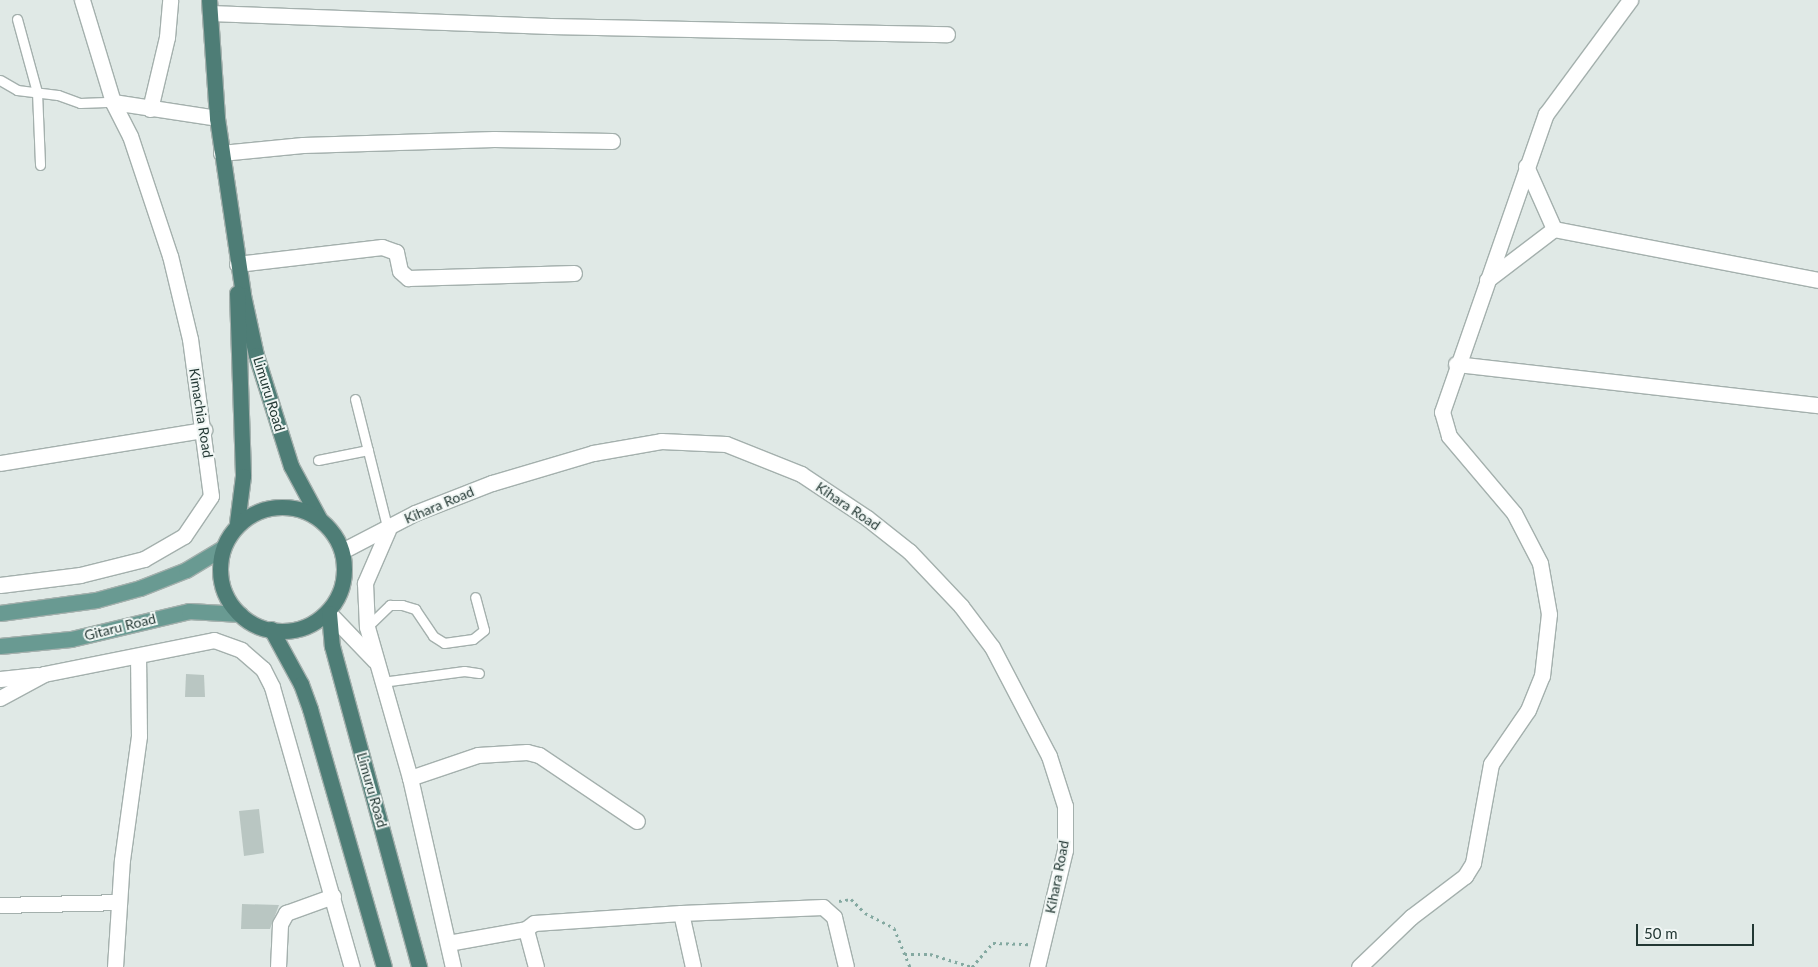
<!DOCTYPE html>
<html>
<head>
<meta charset="utf-8">
<style>
  body { margin:0 }
  #map { position:relative; width:1818px; height:967px; overflow:hidden; background:#e0e9e6; font-family:Lato,sans-serif }
  div>[style] { position:absolute }
  .building>* { inset:0; background:#b9c6c2 }
  .path>* { height:3px; margin-top:-1.5px; transform-origin:0; background:repeating-linear-gradient(90deg,#84a9a1 0 2.5px,transparent 0 6.5px) }
  .roads { filter:drop-shadow(1px 0 #a4b0ad) drop-shadow(-1px 0 #a4b0ad) drop-shadow(0 1px #a4b0ad) drop-shadow(0 -1px #a4b0ad) }
  .service>* { height:9px; margin:-4.5px; padding:0 4.5px; transform-origin:4.5px; border-radius:4.5px; background:#fff }
  .minor>* { height:15px; margin:-7.5px; padding:0 7.5px; transform-origin:7.5px; border-radius:7.5px; background:#fff }
  .tertiary>* { height:15px; margin:-7.5px; padding:0 7.5px; transform-origin:7.5px; border-radius:7.5px; background:#fff }
  .secondary>* { height:15px; margin:-7.5px; padding:0 7.5px; transform-origin:7.5px; border-radius:7.5px; background:#fff }
  .primary>* { height:15px; margin:-7.5px; padding:0 7.5px; transform-origin:7.5px; border-radius:7.5px; background:#699a92 }
  .trunk>* { height:15px; margin:-7.5px; padding:0 7.5px; transform-origin:7.5px; border-radius:7.5px; background:#4e7d76 }
  .trunk>.ring { margin:-7.5px; padding:0; box-sizing:content-box; background:none; border:15px solid #4e7d76; border-radius:50% }
  span { translate:-50% -50%; white-space:nowrap; text-align:center; line-height:1.15; -webkit-text-stroke:4px #f0f6f4; paint-order:stroke }
  .street-label { font-size:14px; color:#233834 }
  .scale { position:absolute; left:1636px; top:924px; width:118px; height:22px; box-sizing:border-box; border:2px solid #233834; border-top:0; padding-left:6px; font-size:15px; line-height:18px; white-space:nowrap; color:#233834; -webkit-text-stroke:4px #f0f6f4; paint-order:stroke }
</style>
</head>
<body>
<div id="map">
  <div class="building">
    <i style="clip-path:polygon(186px 674px,204px 675px,205px 697px,185px 697px)"></i>
    <i style="clip-path:polygon(259px 809px,264px 853px,244px 856px,239px 811px)"></i>
    <i style="clip-path:polygon(242px 904px,279px 905px,270px 929px,241px 929px)"></i>
  </div>
  <div class="path">
    <i style="left:839px;top:901px;width:12px;rotate:-9deg"></i>
    <i style="left:851px;top:899px;width:20px;rotate:45deg"></i>
    <i style="left:865px;top:913px;width:33px;rotate:27deg"></i>
    <i style="left:894px;top:928px;width:42px;rotate:67.7deg"></i>
    <i style="left:905px;top:954px;width:25px"></i>
    <i style="left:930px;top:954px;width:44px;rotate:17.2deg"></i>
    <i style="left:972px;top:967px;width:32px;rotate:-49deg"></i>
    <i style="left:993px;top:943px;width:36px;rotate:2deg"></i>
  </div>
  <div class="roads">
    <div class="service">
      <i style="left:17px;top:19px;width:76px;rotate:74.7deg"></i>
      <i style="left:37px;top:92px;width:73px;rotate:87.6deg"></i>
      <i style="left:0;top:80px;width:20px;rotate:30deg"></i>
      <i style="left:17px;top:90px;width:41px;rotate:7deg"></i>
      <i style="left:58px;top:95px;width:23px;rotate:20deg"></i>
      <i style="left:80px;top:103px;width:33px;rotate:-2deg"></i>
      <i style="left:355px;top:399px;width:135px;rotate:75.9deg"></i>
      <i style="left:318px;top:460px;width:51px;rotate:-11.3deg"></i>
      <i style="left:367px;top:627px;width:32px;rotate:-44deg"></i>
      <i style="left:390px;top:605px;width:12px"></i>
      <i style="left:402px;top:605px;width:14px;rotate:17deg"></i>
      <i style="left:415px;top:609px;width:32px;rotate:56deg"></i>
      <i style="left:433px;top:636px;width:13px;rotate:32deg"></i>
      <i style="left:444px;top:643px;width:29px;rotate:-8deg"></i>
      <i style="left:473px;top:639px;width:14px;rotate:-39deg"></i>
      <i style="left:484px;top:630px;width:34px;rotate:-105deg"></i>
      <i style="left:382px;top:682px;width:83px;rotate:-7.6deg"></i>
      <i style="left:464px;top:671px;width:15px;rotate:8deg"></i>
    </div>
    <div class="minor">
      <i style="left:210px;top:13px;width:340px;rotate:2.2deg"></i>
      <i style="left:550px;top:26px;width:397px;rotate:1.2deg"></i>
      <i style="left:113px;top:102px;width:105px;rotate:8.7deg"></i>
      <i style="left:150px;top:109px;width:74px;rotate:-76.7deg"></i>
      <i style="left:167px;top:37px;width:37px;rotate:-85deg"></i>
      <i style="left:221px;top:153px;width:82px;rotate:-5.6deg"></i>
      <i style="left:303px;top:145px;width:191px;rotate:-1.8deg"></i>
      <i style="left:494px;top:139px;width:118px;rotate:1deg"></i>
      <i style="left:1526px;top:166px;width:69px;rotate:66deg"></i>
      <i style="left:237px;top:264px;width:146px;rotate:-6.7deg"></i>
      <i style="left:382px;top:247px;width:15px;rotate:20deg"></i>
      <i style="left:396px;top:252px;width:19px;rotate:78deg"></i>
      <i style="left:400px;top:271px;width:11px;rotate:41deg"></i>
      <i style="left:408px;top:278px;width:166px;rotate:-1.7deg"></i>
      <i style="left:1487px;top:280px;width:84px;rotate:-37.3deg"></i>
      <i style="left:1554px;top:229px;width:269px;rotate:10.9deg"></i>
      <i style="left:1456px;top:364px;width:364px;rotate:6.5deg"></i>
      <i style="left:0;top:463px;width:207px;rotate:-9.2deg"></i>
      <i style="left:0;top:585px;width:81px;rotate:-7.1deg"></i>
      <i style="left:80px;top:575px;width:66px;rotate:-14deg"></i>
      <i style="left:144px;top:559px;width:46px;rotate:-29.9deg"></i>
      <i style="left:184px;top:536px;width:48px;rotate:-56deg"></i>
      <i style="left:211px;top:496px;width:158px;rotate:-97.6deg"></i>
      <i style="left:190px;top:339px;width:85px;rotate:-103.5deg"></i>
      <i style="left:170px;top:256px;width:126px;rotate:-108.4deg"></i>
      <i style="left:130px;top:136px;width:38px;rotate:-117deg"></i>
      <i style="left:113px;top:102px;width:107px;rotate:-106.9deg"></i>
      <i style="left:0;top:679px;width:38px;rotate:-6deg"></i>
      <i style="left:0;top:698px;width:50px;rotate:-28.6deg"></i>
      <i style="left:44px;top:674px;width:173px;rotate:-11.3deg"></i>
      <i style="left:214px;top:640px;width:29px;rotate:20deg"></i>
      <i style="left:410px;top:778px;width:72px;rotate:-18.7deg"></i>
      <i style="left:478px;top:755px;width:49px;rotate:-3.5deg"></i>
      <i style="left:527px;top:752px;width:12px;rotate:14deg"></i>
      <i style="left:539px;top:755px;width:118px;rotate:34deg"></i>
      <i style="left:0;top:905px;width:119px;rotate:-1.4deg"></i>
      <i style="left:681px;top:913px;width:142px;rotate:-2.4deg"></i>
      <i style="left:823px;top:907px;width:15px;rotate:42deg"></i>
      <i style="left:834px;top:917px;width:51px;rotate:76.5deg"></i>
      <i style="left:448px;top:943px;width:79px;rotate:-10.2deg"></i>
      <i style="left:115px;top:967px;width:107px;rotate:-86.3deg"></i>
      <i style="left:122px;top:860px;width:125px;rotate:-82.2deg"></i>
      <i style="left:139px;top:736px;width:77px;rotate:-90.7deg"></i>
      <i style="left:278px;top:967px;width:43px;rotate:-87.3deg"></i>
      <i style="left:280px;top:924px;width:13px;rotate:-61deg"></i>
      <i style="left:286px;top:913px;width:50px;rotate:-19.9deg"></i>
      <i style="left:536px;top:967px;width:39px;rotate:-105deg"></i>
      <i style="left:526px;top:929px;width:10px;rotate:-37deg"></i>
      <i style="left:534px;top:923px;width:147px;rotate:-3.9deg"></i>
      <i style="left:681px;top:913px;width:55px;rotate:77.5deg"></i>
      <i style="left:1359px;top:967px;width:72px;rotate:-43.9deg"></i>
      <i style="left:1411px;top:917px;width:68px;rotate:-37.2deg"></i>
      <i style="left:1465px;top:876px;width:15px;rotate:-58deg"></i>
      <i style="left:1473px;top:863px;width:101px;rotate:-79.7deg"></i>
      <i style="left:1491px;top:764px;width:65px;rotate:-55.6deg"></i>
      <i style="left:1528px;top:710px;width:37px;rotate:-68deg"></i>
      <i style="left:1542px;top:676px;width:62px;rotate:-83.6deg"></i>
      <i style="left:1549px;top:614px;width:52px;rotate:-100deg"></i>
      <i style="left:1540px;top:563px;width:56px;rotate:-117.5deg"></i>
      <i style="left:1514px;top:513px;width:101px;rotate:-130.2deg"></i>
      <i style="left:1449px;top:436px;width:25px;rotate:-106deg"></i>
      <i style="left:1442px;top:412px;width:316px;rotate:-70.8deg"></i>
      <i style="left:1546px;top:114px;width:142px;rotate:-53.6deg"></i>
    </div>
    <div class="tertiary">
      <i style="left:388px;top:530px;width:58px;rotate:113.5deg"></i>
      <i style="left:365px;top:583px;width:44px;rotate:87.4deg"></i>
      <i style="left:367px;top:627px;width:157px;rotate:74.1deg"></i>
      <i style="left:410px;top:778px;width:194px;rotate:77.2deg"></i>
      <i style="left:329px;top:613px;width:66px;rotate:46.2deg"></i>
      <i style="left:241px;top:650px;width:29px;rotate:41deg"></i>
      <i style="left:263px;top:669px;width:20px;rotate:63deg"></i>
      <i style="left:272px;top:687px;width:291px;rotate:74.1deg"></i>
    </div>
    <div class="secondary">
      <i style="left:342px;top:551px;width:82px;rotate:-27.5deg"></i>
      <i style="left:415px;top:513px;width:83px;rotate:-21.3deg"></i>
      <i style="left:492px;top:483px;width:105px;rotate:-16.5deg"></i>
      <i style="left:593px;top:453px;width:69px;rotate:-10deg"></i>
      <i style="left:661px;top:441px;width:65px;rotate:2.6deg"></i>
      <i style="left:726px;top:444px;width:81px;rotate:21.8deg"></i>
      <i style="left:801px;top:474px;width:79px;rotate:33.7deg"></i>
      <i style="left:867px;top:518px;width:53px;rotate:38.2deg"></i>
      <i style="left:909px;top:551px;width:76px;rotate:46.6deg"></i>
      <i style="left:961px;top:606px;width:51px;rotate:52.9deg"></i>
      <i style="left:992px;top:647px;width:123px;rotate:62.4deg"></i>
      <i style="left:1049px;top:756px;width:52px;rotate:72.3deg"></i>
      <i style="left:1065px;top:806px;width:44px;rotate:90deg"></i>
      <i style="left:1065px;top:850px;width:120px;rotate:103.5deg"></i>
    </div>
    <div class="primary">
      <i style="left:0;top:613px;width:97px;rotate:-7.7deg"></i>
      <i style="left:96px;top:600px;width:46px;rotate:-15.3deg"></i>
      <i style="left:140px;top:588px;width:49px;rotate:-21.4deg"></i>
      <i style="left:186px;top:570px;width:41px;rotate:-31deg"></i>
      <i style="left:0;top:646px;width:71px;rotate:-5.6deg"></i>
      <i style="left:71px;top:639px;width:121px;rotate:-13.3deg"></i>
      <i style="left:189px;top:611px;width:51px;rotate:3.4deg"></i>
    </div>
    <div class="trunk">
      <i style="left:209px;top:0;width:118px;rotate:86.1deg"></i>
      <i style="left:217px;top:118px;width:179px;rotate:81.6deg"></i>
      <i style="left:243px;top:295px;width:61px;rotate:77.8deg"></i>
      <i style="left:256px;top:355px;width:116px;rotate:72.5deg"></i>
      <i style="left:291px;top:466px;width:59px;rotate:61.7deg"></i>
      <i style="left:237px;top:293px;width:183px;rotate:88.1deg"></i>
      <i style="left:243px;top:476px;width:47px;rotate:97.3deg"></i>
      <i class="ring" style="left:220px;top:507px;width:109px;height:109px"></i>
      <i style="left:329px;top:613px;width:33px;rotate:85deg"></i>
      <i style="left:332px;top:646px;width:333px;rotate:74.8deg"></i>
      <i style="left:271px;top:629px;width:63px;rotate:61.4deg"></i>
      <i style="left:301px;top:684px;width:27px;rotate:70deg"></i>
      <i style="left:310px;top:709px;width:268px;rotate:74deg"></i>
    </div>
  </div>
  <div class="street-label">
    <span style="left:269px;top:394px;rotate:73deg">Limuru Road</span>
    <span style="left:201px;top:413px;rotate:81deg">Kimachia Road</span>
    <span style="left:439px;top:505px;rotate:-23deg">Kihara Road</span>
    <span style="left:848px;top:506px;rotate:34deg">Kihara Road</span>
    <span style="left:120px;top:627px;rotate:-14deg">Gitaru Road</span>
    <span style="left:372px;top:790px;rotate:74deg">Limuru Road</span>
    <span style="left:1057px;top:877px;rotate:-79deg">Kihara Road</span>
  </div>
  <div class="scale">50 m</div>
</div>
</body>
</html>
